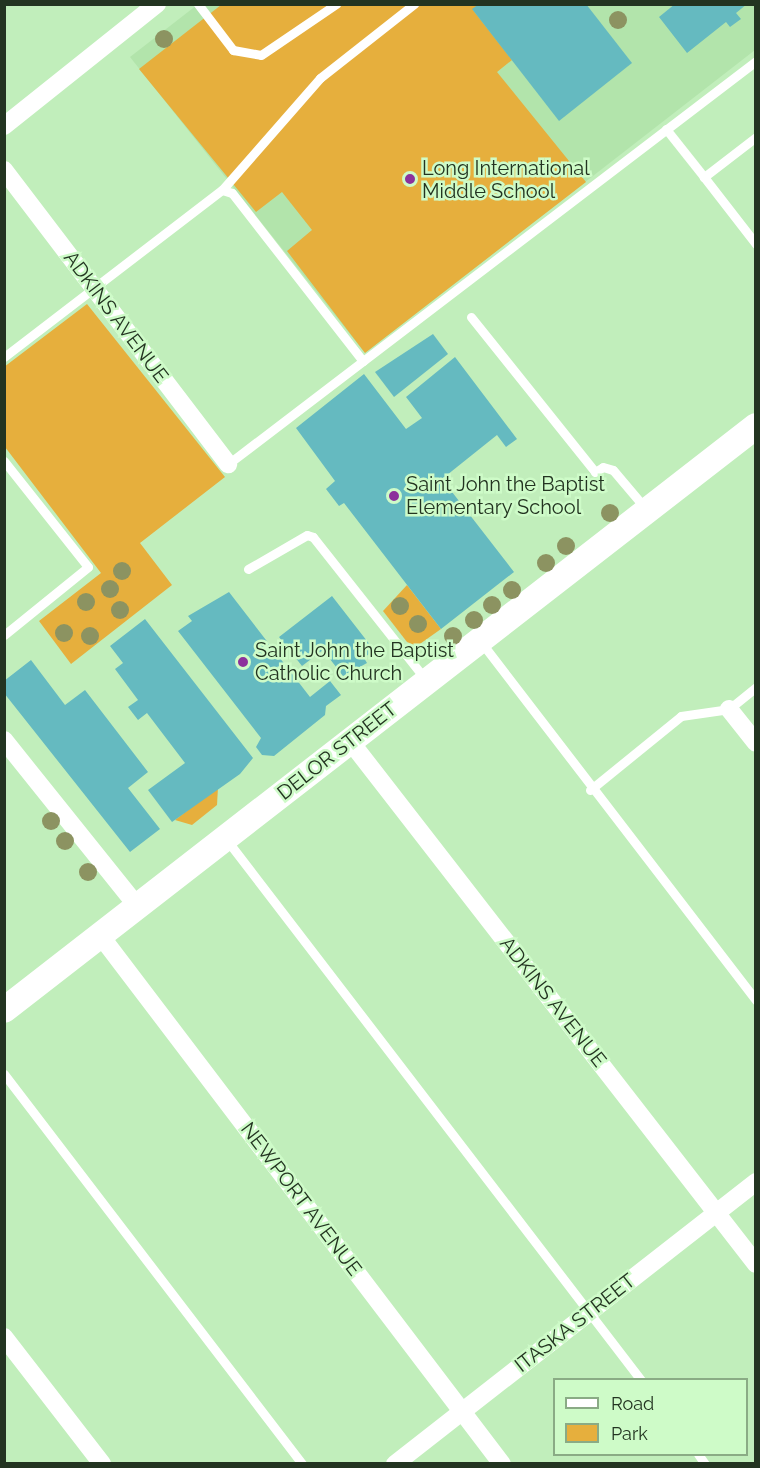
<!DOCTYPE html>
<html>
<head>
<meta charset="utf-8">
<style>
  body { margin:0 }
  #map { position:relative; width:760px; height:1468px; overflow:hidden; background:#c1eebb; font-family:Raleway,sans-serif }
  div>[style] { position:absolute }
  .built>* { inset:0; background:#b2e4ab }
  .green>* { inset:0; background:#e6af3d }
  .building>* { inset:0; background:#65bac0 }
  .lane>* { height:9px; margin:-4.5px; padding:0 4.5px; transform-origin:4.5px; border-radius:4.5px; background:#fff }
  .street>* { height:18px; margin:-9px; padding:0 9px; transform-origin:9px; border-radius:9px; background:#fff }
  .secondary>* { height:26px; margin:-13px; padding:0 13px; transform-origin:13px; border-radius:13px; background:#fff }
  .trees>* { width:18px; height:18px; margin:-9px; border-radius:50%; background:#8c9361 }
  .dots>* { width:16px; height:16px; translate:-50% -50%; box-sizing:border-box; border:3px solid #cefbc8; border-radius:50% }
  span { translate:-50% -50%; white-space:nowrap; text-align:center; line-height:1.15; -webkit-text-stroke:5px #cefbc8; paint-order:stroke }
  .poi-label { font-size:20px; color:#233421 }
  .left { translate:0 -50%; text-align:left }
  .street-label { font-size:20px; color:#233421 }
  .frame { position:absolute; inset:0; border:6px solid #233421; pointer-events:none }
  .legend { position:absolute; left:553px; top:1378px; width:195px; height:78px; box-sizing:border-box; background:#cefbc8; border:2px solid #8aab85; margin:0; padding:8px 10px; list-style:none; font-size:18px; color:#233421 }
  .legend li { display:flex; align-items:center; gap:12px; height:30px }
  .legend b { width:30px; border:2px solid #8aab85 }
</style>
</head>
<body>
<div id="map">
  <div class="built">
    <i style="clip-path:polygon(197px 5px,755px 5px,755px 50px,365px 353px,130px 57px)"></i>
  </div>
  <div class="green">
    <i style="clip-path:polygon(221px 5px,479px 5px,473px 10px,512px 60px,497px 72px,586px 182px,365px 353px,287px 251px,312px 230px,282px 192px,256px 212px,139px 69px)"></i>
    <i style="clip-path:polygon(87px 304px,225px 477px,140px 543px,172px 585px,71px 664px,39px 621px,101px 573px,5px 447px,4px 367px)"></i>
    <i style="clip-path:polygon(407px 585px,441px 629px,417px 646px,407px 642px,383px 611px)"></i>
    <i style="clip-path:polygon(218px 787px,217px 805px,192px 825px,175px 820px)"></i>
  </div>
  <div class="building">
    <i style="clip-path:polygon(479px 4px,586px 4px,632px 63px,559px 121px,472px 9px)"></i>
    <i style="clip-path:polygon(675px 4px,747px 4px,736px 13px,741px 19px,730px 27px,726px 22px,687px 53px,659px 17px)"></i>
    <i style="clip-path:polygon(433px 334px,448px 354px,394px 397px,375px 372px)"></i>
    <i style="clip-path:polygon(455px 357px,517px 439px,506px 447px,497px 435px,442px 479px,514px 572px,441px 629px,344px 503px,339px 506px,326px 489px,335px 481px,296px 428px,364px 374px,406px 429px,422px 418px,406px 397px)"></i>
    <i style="clip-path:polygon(229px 592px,310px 697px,330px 681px,341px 695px,326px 706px,325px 715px,274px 756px,262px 755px,256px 747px,261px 738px,178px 631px,192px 621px,188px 616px)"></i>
    <i style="clip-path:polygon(332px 596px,374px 650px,364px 658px,367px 663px,343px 676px,323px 650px,302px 666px,279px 637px)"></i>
    <i style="clip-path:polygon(145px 619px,253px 758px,240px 774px,172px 822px,148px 790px,185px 763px,147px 713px,138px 720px,128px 707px,138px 700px,115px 669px,123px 663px,110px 646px)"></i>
    <i style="clip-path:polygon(31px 660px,65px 705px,85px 690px,148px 772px,128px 788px,160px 829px,130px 852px,4px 693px,4px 681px)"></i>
  </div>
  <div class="lane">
    <i style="left:198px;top:4px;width:58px;rotate:52.7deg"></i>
    <i style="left:233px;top:50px;width:28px;rotate:10deg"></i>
    <i style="left:261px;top:55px;width:91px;rotate:-34.2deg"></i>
    <i style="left:666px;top:129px;width:61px;rotate:51.6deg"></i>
    <i style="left:756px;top:137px;width:66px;rotate:142.4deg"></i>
    <i style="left:704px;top:177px;width:85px;rotate:52.2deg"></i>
    <i style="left:222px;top:190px;width:149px;rotate:-48.8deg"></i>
    <i style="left:320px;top:78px;width:120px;rotate:-38.2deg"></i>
    <i style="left:471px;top:317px;width:198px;rotate:51.3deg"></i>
    <i style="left:595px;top:472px;width:9px;rotate:-32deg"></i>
    <i style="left:603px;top:467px;width:10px;rotate:17deg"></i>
    <i style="left:613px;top:470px;width:51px;rotate:49.8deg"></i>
    <i style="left:4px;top:357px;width:275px;rotate:-37.5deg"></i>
    <i style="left:222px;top:190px;width:10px;rotate:17deg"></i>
    <i style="left:232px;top:193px;width:213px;rotate:52.1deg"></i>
    <i style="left:4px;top:461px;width:135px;rotate:51.6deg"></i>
    <i style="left:88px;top:567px;width:108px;rotate:141deg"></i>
    <i style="left:228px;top:464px;width:664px;rotate:-37.35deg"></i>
    <i style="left:248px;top:569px;width:68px;rotate:-30deg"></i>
    <i style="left:307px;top:535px;width:6px;rotate:18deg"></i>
    <i style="left:313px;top:537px;width:181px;rotate:51.7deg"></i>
    <i style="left:481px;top:642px;width:452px;rotate:52.5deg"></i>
    <i style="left:590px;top:790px;width:117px;rotate:-39.1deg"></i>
    <i style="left:681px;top:716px;width:49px;rotate:-8.3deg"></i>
    <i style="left:729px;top:709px;width:35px;rotate:-39deg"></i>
    <i style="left:226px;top:839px;width:682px;rotate:52.51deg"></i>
    <i style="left:4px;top:1074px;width:491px;rotate:52.6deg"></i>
    <i style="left:698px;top:1454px;width:12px;rotate:55deg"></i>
  </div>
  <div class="street">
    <i style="left:4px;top:126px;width:196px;rotate:-38.6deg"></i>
    <i style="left:4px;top:170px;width:370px;rotate:52.7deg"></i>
    <i style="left:729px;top:709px;width:43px;rotate:51.5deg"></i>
    <i style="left:4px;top:740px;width:213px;rotate:51.3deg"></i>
    <i style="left:350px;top:741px;width:662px;rotate:52.18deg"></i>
    <i style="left:100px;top:935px;width:664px;rotate:52.77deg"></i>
    <i style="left:4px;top:1337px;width:160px;rotate:52.3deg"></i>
    <i style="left:395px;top:1464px;width:458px;rotate:-38deg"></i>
  </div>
  <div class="secondary">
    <i style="left:4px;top:1010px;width:952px;rotate:-37.83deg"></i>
  </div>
  <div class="trees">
    <i style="left:618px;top:20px"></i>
    <i style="left:164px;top:39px"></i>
    <i style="left:610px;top:513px"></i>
    <i style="left:566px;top:546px"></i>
    <i style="left:546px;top:563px"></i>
    <i style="left:122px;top:571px"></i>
    <i style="left:110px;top:589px"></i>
    <i style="left:512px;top:590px"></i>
    <i style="left:86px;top:602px"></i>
    <i style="left:492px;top:605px"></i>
    <i style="left:400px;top:606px"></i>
    <i style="left:120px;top:610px"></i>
    <i style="left:474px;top:620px"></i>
    <i style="left:418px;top:624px"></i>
    <i style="left:64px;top:633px"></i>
    <i style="left:90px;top:636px"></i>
    <i style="left:453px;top:636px"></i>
    <i style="left:51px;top:821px"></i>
    <i style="left:65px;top:841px"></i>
    <i style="left:88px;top:872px"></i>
  </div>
  <div class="dots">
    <i style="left:410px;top:179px;background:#8c319c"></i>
    <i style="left:394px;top:496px;background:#8c319c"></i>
    <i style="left:243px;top:662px;background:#8c319c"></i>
  </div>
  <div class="poi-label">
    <span class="left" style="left:422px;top:180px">Long International<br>Middle School</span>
    <span class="left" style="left:406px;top:496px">Saint John the Baptist<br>Elementary School</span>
    <span class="left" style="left:255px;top:662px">Saint John the Baptist<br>Catholic Church</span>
  </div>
  <div class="street-label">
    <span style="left:116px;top:317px;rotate:53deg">ADKINS AVENUE</span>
    <span style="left:337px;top:751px;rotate:-38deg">DELOR STREET</span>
    <span style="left:553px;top:1002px;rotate:52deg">ADKINS AVENUE</span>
    <span style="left:301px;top:1199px;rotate:53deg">NEWPORT AVENUE</span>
    <span style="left:575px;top:1323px;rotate:-38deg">ITASKA STREET</span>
  </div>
  <div class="frame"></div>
  <ul class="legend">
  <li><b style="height:8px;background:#fff"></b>Road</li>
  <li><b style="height:16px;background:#e6af3d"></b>Park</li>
  </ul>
</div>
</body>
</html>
